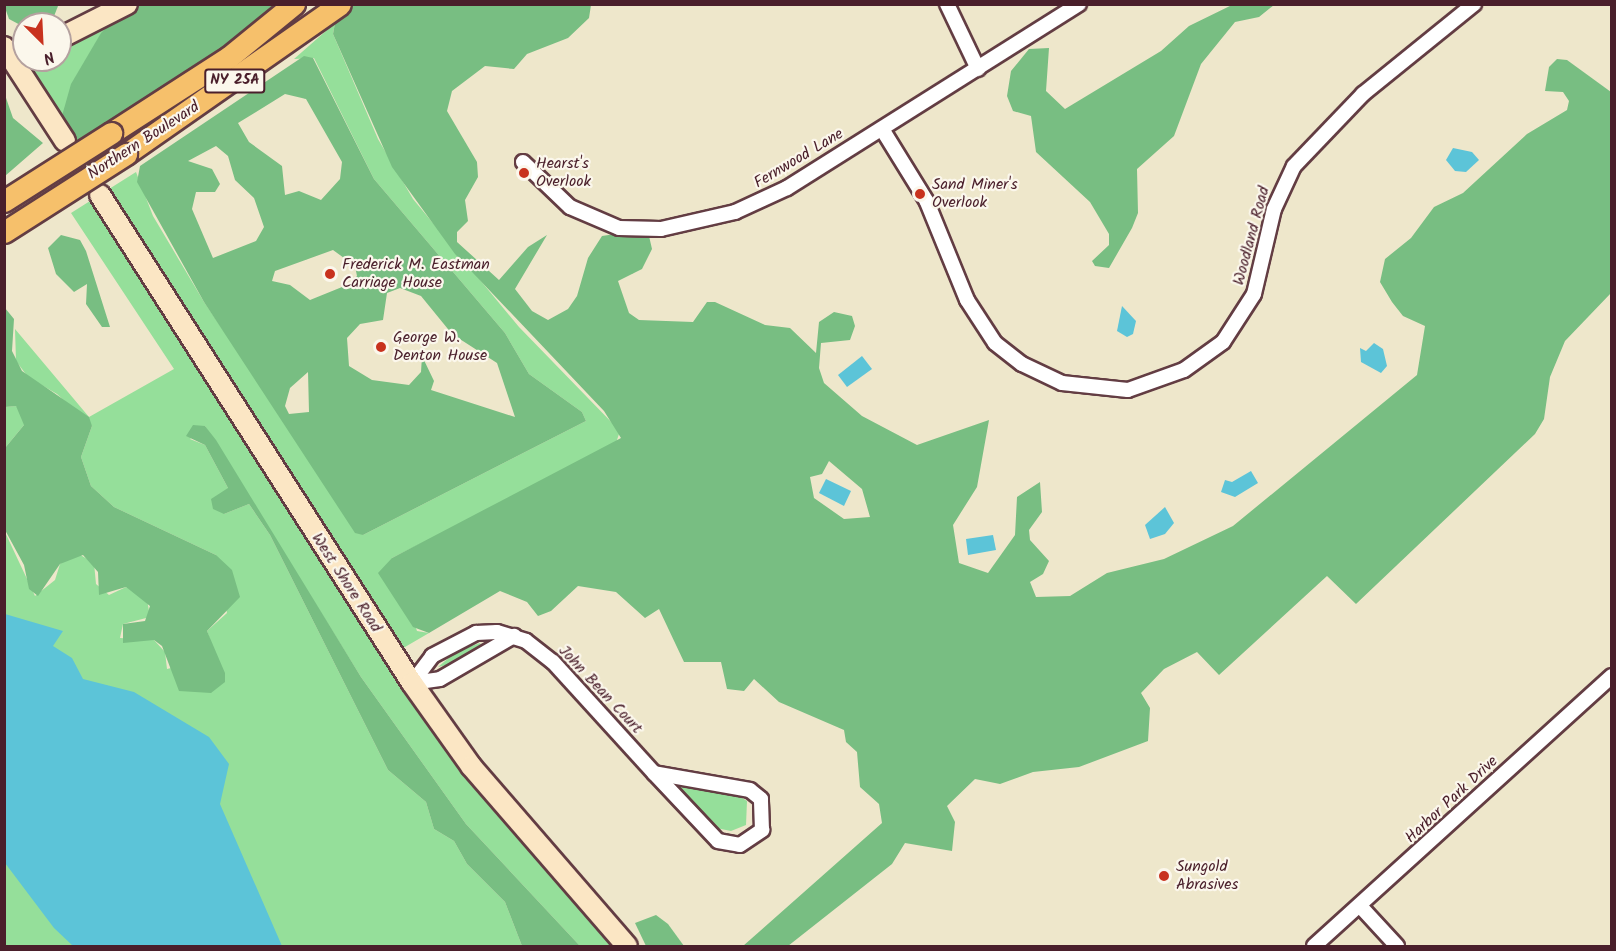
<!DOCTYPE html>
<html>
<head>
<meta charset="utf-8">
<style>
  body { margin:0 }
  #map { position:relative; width:1616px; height:951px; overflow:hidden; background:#eee7cb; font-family:Kalam,sans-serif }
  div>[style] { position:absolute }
  .green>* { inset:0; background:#95df9a }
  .forest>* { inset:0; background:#78be82 }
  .water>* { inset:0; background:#5cc4d8 }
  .roads { filter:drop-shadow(2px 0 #633d43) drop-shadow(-2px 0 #633d43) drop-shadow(0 2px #633d43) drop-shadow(0 -2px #633d43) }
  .street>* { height:14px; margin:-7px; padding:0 7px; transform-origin:7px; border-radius:7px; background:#fff }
  .secondary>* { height:20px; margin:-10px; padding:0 10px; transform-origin:10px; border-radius:10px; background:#fbe6c4 }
  .primary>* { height:21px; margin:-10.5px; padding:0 10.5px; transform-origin:10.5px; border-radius:10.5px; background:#f6c06b }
  .bridges { filter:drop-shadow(2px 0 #633d43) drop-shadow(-2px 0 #633d43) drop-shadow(0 2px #633d43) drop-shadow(0 -2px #633d43) }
  .primary-bridge>* { height:21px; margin:-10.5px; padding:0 10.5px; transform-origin:10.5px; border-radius:10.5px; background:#f6c06b }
  .dots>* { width:16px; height:16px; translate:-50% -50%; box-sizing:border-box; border:3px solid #fbf7ec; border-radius:50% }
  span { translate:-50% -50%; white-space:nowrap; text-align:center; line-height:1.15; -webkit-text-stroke:4.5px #fbf7ec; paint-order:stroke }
  .shield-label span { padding:2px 4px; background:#fbf7ec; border:2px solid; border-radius:4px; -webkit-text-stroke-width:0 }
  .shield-label { font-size:15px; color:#4a1f2b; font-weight:700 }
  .street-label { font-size:16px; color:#4a1f2b }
  .poi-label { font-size:16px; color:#4a1f2b }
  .left { translate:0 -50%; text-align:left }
  .frame { position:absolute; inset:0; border:6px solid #4a1f2b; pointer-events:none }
  .north { position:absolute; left:12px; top:12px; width:60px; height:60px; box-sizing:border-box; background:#fbf7ec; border:2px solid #b4a19f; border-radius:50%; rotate:156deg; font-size:16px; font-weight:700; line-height:24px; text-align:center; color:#4a1f2b }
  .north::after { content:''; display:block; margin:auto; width:21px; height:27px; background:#c8321e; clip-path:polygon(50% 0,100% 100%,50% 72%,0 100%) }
</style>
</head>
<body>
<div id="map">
  <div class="green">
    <i style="clip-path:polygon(128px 5px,58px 130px,14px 62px,24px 56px,60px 60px,60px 38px)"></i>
    <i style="clip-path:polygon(335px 23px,333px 34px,378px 139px,413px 199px,519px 327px,620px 431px,615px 446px,392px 558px,417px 631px,429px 633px,393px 654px,627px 946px,580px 946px,466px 824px,361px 677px,205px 426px,190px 439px,205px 445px,228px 488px,224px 514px,249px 504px,270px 535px,388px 770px,426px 802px,434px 829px,454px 841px,467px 864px,505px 902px,522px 946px,5px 946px,4px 530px,35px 596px,55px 580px,60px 564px,77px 553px,94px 563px,96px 584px,109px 595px,126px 587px,147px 599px,150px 617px,123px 624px,120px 638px,154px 640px,165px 652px,167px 669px,216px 657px,207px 631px,227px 613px,216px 555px,114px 507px,91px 486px,81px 457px,92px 426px,57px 394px,28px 377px,16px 361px,15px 329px,89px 417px,174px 369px,71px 213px,136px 172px,153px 216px,204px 302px,363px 535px,586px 421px,582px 412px,529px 374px,505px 333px,374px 179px,314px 58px,294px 59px)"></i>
    <i style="clip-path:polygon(16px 406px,24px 414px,24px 425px,5px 448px,4px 407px)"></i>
    <i style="clip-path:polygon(480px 643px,482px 649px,464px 661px,438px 667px,457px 651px)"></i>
    <i style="clip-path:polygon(670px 779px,739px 796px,747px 801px,746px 825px,731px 831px,716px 828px)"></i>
  </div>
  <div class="forest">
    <i style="clip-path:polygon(1234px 4px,1274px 5px,1259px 17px,1235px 22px,1201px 64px,1174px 136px,1137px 169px,1138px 213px,1132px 228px,1109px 268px,1095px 266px,1092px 261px,1109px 245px,1109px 234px,1090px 202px,1036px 152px,1031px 116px,1013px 111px,1007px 96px,1011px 71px,1029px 49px,1049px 48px,1046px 91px,1065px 109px,1161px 51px,1189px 26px)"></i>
    <i style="clip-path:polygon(4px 5px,57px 4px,58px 6px,51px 24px,24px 27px,9px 19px)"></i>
    <i style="clip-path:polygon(129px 5px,294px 5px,75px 156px,58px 130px,71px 84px,101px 33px)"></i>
    <i style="clip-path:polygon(evenodd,352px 5px,591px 5px,589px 18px,568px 38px,527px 54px,514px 69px,485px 66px,452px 91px,447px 111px,477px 162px,478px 177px,465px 200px,468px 221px,457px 232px,457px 242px,499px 280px,528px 247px,547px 235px,515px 289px,532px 311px,548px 320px,568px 309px,577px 296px,588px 258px,602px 236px,635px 231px,649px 236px,652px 249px,642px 269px,618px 281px,629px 313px,639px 320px,693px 322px,707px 302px,715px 302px,765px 325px,790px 328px,816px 353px,819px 322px,834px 312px,852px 316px,855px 326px,850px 340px,821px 343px,819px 368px,824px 383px,862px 416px,917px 445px,989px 420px,977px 487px,953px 525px,959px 563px,988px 573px,1015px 535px,1017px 497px,1040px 482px,1042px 512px,1029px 530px,1030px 540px,1049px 561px,1043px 574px,1030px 582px,1036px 597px,1070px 596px,1107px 573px,1164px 559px,1233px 526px,1417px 375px,1425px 326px,1403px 316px,1392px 302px,1380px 282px,1385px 259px,1411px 238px,1434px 207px,1463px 193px,1527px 134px,1567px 110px,1569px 101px,1563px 92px,1545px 91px,1549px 67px,1557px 59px,1567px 60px,1611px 92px,1611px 293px,1565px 341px,1550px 377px,1544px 419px,1535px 434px,1356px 604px,1327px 576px,1219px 675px,1197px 652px,1164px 669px,1141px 693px,1150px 708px,1148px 741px,1079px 767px,1033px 772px,1000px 784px,975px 779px,947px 806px,955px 822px,952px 851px,905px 843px,892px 864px,788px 946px,743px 946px,882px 823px,879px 804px,860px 787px,857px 752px,846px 742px,844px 730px,779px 702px,754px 679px,744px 691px,727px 689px,721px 662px,684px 662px,659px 609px,645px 618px,616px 592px,578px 586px,551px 611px,538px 616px,527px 602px,500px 591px,429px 633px,413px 627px,378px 573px,392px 558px,621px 438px,604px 411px,455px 254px,392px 167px,333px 34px,335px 23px,352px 5px,829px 461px,862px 489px,870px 517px,844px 519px,814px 498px,810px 477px,822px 474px,829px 461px)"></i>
    <i style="clip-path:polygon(evenodd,304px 56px,313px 58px,374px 179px,505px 333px,529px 374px,582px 412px,586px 421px,363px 535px,355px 533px,204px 302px,137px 182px,140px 166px,304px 56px,285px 94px,306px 99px,342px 162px,340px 179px,321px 200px,299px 191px,285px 195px,282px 166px,249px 142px,238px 123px,285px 94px,304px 56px,216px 146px,228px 156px,235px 180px,254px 198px,264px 227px,256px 241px,213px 258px,192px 209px,196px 192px,215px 192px,220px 184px,212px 169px,188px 161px,216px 146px,304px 56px,333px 250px,355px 266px,357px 276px,347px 285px,310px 300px,290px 285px,272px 281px,275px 271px,333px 250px,304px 56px,400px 288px,421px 296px,452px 334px,497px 363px,515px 417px,431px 390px,434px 381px,422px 356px,421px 372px,409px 385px,372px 380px,349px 366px,347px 338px,360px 324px,383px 320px,387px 293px,400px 288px,304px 56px,308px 372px,309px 412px,289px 414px,285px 406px,290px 388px,308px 372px)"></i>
    <i style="clip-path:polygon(5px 95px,13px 118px,43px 143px,5px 176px)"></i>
    <i style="clip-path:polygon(61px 235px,80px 240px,86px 251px,110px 327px,102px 327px,86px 304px,87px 284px,74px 292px,56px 274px,48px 248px)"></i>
    <i style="clip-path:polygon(5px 308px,14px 319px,12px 351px,22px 371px,89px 417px,92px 426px,81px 457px,91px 486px,114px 507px,216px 555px,232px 570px,240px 597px,207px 631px,225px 673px,225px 682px,211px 693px,179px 691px,162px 646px,154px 640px,123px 643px,123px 624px,145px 621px,150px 606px,126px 587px,99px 595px,98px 572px,83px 555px,60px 564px,38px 596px,29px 589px,24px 565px,5px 530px,5px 448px,24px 425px,16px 406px,5px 407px)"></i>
    <i style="clip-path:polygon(193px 425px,205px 426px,216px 440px,361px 677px,466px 824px,580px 946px,522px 946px,505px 902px,467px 864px,454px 841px,434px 829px,426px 802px,388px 770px,270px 535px,249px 504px,224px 514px,213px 509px,211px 499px,228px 488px,205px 445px,186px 436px)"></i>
    <i style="clip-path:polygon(656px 915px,668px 924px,684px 946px,646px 946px,635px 923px)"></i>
  </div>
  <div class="water">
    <i style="clip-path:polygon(1453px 148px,1472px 152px,1479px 160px,1466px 172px,1455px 171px,1446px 160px)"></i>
    <i style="clip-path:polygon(1122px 306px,1136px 321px,1133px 334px,1127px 337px,1117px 331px)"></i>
    <i style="clip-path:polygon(1374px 343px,1383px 349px,1387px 366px,1381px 373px,1361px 362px,1360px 348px,1366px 351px)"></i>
    <i style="clip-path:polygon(862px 356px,872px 369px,847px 387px,838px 375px)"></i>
    <i style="clip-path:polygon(1251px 471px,1258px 483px,1235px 497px,1221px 492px,1225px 480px,1232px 482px)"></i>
    <i style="clip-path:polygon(826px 479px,851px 491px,844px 506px,819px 493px)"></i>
    <i style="clip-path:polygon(1165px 507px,1174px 523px,1165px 534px,1150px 539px,1145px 525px)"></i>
    <i style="clip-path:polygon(993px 535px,996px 550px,968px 555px,966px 539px)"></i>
    <i style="clip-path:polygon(5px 614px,63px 631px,53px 646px,72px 658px,83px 679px,134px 692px,209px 737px,229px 764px,220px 804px,282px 946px,73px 946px,54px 928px,5px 863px)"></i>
  </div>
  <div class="roads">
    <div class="street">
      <i style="left:947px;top:4px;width:72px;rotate:64.5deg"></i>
      <i style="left:882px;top:129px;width:86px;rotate:58.3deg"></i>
      <i style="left:927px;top:202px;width:106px;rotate:67.8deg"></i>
      <i style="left:967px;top:300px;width:51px;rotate:56.9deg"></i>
      <i style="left:995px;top:343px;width:34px;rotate:38deg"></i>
      <i style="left:1022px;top:364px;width:44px;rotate:25.4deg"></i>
      <i style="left:1062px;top:383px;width:66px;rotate:6.1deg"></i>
      <i style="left:1128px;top:390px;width:59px;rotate:-19.7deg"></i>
      <i style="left:1184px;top:370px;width:48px;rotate:-35.7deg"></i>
      <i style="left:1223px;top:342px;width:57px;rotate:-57.1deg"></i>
      <i style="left:1254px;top:294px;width:87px;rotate:-76.8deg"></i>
      <i style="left:1274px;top:209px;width:47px;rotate:-65.1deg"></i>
      <i style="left:1294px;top:166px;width:100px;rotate:-46.2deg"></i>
      <i style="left:1363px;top:94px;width:143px;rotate:-39deg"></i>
      <i style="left:523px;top:162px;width:65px;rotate:43.8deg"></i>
      <i style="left:570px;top:207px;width:53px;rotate:23.2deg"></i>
      <i style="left:619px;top:228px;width:42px;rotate:1.4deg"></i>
      <i style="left:661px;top:229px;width:76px;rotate:-12.9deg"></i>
      <i style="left:735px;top:212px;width:57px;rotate:-24.8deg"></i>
      <i style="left:787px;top:188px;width:345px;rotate:-32.2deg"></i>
      <i style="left:412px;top:683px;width:34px;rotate:-53deg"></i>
      <i style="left:432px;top:656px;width:50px;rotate:-27.6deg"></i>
      <i style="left:476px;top:633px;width:21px;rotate:-3deg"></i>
      <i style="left:497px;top:632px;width:30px;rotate:17deg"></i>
      <i style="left:526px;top:641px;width:34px;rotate:38deg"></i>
      <i style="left:553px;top:662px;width:150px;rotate:47.7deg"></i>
      <i style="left:654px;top:773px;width:93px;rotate:46.7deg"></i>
      <i style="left:718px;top:841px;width:22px;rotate:10deg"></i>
      <i style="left:740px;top:845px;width:27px;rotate:-34deg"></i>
      <i style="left:762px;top:830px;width:31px;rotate:-92deg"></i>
      <i style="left:761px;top:799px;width:14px;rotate:-141deg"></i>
      <i style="left:750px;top:790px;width:97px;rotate:-170deg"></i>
      <i style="left:412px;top:683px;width:28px;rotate:-8deg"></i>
      <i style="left:440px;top:679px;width:86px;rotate:-30.2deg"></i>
      <i style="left:1361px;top:907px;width:53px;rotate:47.3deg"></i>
      <i style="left:1314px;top:946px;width:402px;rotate:-42.2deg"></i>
    </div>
    <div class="secondary">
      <i style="left:60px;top:38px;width:75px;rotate:-26.9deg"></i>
      <i style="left:4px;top:47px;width:112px;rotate:57deg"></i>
      <i style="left:100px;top:195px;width:579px;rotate:57.41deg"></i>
      <i style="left:412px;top:683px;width:102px;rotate:54.6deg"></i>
      <i style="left:471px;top:766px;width:238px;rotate:49.1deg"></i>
    </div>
    <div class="primary">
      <i style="left:111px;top:133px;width:140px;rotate:-32.8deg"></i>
      <i style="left:229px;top:57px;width:84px;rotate:-39.2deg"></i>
      <i style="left:126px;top:154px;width:261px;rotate:-35deg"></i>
    </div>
  </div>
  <div class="bridges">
    <div class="primary-bridge">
      <i style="left:4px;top:201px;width:127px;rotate:-32.4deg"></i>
      <i style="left:4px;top:232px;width:145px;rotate:-32.6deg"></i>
    </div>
  </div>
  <div class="dots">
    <i style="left:524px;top:173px;background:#c8321e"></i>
    <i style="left:920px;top:194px;background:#c8321e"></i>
    <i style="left:330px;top:274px;background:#c8321e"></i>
    <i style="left:381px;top:347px;background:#c8321e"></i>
    <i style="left:1164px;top:876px;background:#c8321e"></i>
  </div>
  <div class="shield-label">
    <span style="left:235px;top:81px">NY 25A</span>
  </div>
  <div class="street-label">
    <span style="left:144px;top:141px;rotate:-33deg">Northern Boulevard</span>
    <span style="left:799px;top:159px;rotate:-31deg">Fernwood Lane</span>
    <span style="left:1252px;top:236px;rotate:-75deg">Woodland Road</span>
    <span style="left:346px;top:583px;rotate:57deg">West Shore Road</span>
    <span style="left:600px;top:690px;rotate:47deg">John Bean Court</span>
    <span style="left:1452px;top:800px;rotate:-43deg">Harbor Park Drive</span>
  </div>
  <div class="poi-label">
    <span class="left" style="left:536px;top:173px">Hearst's<br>Overlook</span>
    <span class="left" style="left:932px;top:194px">Sand Miner's<br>Overlook</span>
    <span class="left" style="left:342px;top:274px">Frederick M. Eastman<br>Carriage House</span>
    <span class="left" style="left:393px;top:347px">George W.<br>Denton House</span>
    <span class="left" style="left:1176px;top:876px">Sungold<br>Abrasives</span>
  </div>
  <div class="frame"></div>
  <div class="north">N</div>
</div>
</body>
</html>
